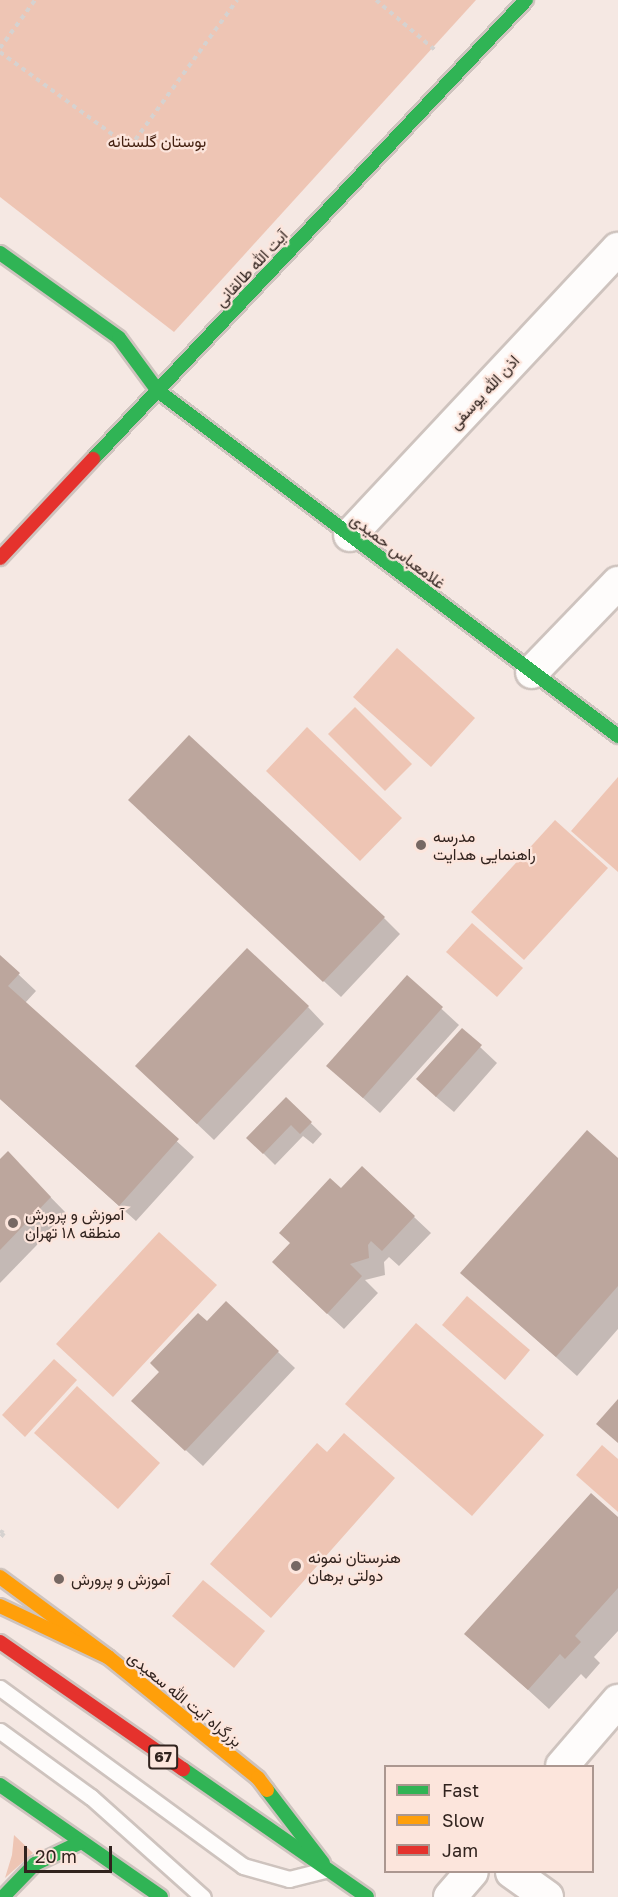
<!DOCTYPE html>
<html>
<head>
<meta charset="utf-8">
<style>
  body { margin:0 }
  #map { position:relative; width:618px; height:1897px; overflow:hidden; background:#f5e8e3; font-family:"Golos Text",Vazirmatn,sans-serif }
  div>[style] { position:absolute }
  .green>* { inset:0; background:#eec5b4 }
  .shadow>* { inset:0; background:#0003 }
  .building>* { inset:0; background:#bca69d }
  .path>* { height:4px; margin-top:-2px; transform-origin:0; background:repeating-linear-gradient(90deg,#d6d2d0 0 4.5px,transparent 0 9px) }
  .roads { filter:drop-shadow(2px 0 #cec3be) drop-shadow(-2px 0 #cec3be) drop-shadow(0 2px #cec3be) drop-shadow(0 -2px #cec3be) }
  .lane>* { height:15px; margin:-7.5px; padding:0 7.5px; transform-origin:7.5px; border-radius:7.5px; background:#fefcfb }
  .street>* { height:32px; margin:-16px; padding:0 16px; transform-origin:16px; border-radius:16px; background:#fefcfb }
  .fast>* { height:14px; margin:-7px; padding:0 7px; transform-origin:7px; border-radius:7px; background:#30b455 }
  .slow>* { height:14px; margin:-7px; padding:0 7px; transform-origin:7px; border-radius:7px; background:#ff9f0a }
  .jam>* { height:14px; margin:-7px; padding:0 7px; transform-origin:7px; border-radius:7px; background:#e5322d }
  .dots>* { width:16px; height:16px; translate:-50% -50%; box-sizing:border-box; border:3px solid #fce5dc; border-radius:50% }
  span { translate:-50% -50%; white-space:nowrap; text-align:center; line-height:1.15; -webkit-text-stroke:4.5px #fce5dc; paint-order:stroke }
  .shield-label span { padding:2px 4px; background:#fce5dc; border:2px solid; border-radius:4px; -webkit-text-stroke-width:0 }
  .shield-label { font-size:15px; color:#31231e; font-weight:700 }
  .park-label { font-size:16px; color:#431f0f }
  .street-label { font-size:16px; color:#31231e }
  .poi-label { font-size:16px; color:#31231e }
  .left { translate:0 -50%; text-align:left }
  .legend { position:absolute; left:384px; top:1765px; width:210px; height:108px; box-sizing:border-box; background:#fce5dc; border:2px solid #ab9790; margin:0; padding:8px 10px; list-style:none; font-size:18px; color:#31231e }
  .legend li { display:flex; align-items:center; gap:12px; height:30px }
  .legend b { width:30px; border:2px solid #ab9790 }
  .scale { position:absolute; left:24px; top:1846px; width:88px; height:27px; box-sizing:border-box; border:3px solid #31231e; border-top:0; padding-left:8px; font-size:18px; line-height:21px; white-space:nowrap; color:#31231e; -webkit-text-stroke:4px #fce5dc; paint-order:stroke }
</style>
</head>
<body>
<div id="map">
  <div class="green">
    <i style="clip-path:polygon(0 0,476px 0,174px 332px,0 197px)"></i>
    <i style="clip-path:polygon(397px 648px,475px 718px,431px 767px,353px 697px)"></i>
    <i style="clip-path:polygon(355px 707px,412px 764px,385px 791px,328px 734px)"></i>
    <i style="clip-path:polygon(307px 727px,402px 818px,360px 861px,266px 771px)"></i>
    <i style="clip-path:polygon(618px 777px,618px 872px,571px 831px)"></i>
    <i style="clip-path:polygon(555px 820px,608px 868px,524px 960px,471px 912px)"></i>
    <i style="clip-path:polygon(472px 923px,523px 968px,497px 997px,446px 952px)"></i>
    <i style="clip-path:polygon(159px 1232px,217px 1285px,113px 1397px,56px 1344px)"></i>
    <i style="clip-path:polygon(467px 1296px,530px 1350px,505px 1380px,442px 1325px)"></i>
    <i style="clip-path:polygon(416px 1323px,544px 1435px,472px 1516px,345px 1404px)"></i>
    <i style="clip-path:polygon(54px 1359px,77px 1380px,25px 1437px,2px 1415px)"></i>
    <i style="clip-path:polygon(77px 1386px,160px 1463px,118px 1509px,34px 1433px)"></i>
    <i style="clip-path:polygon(344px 1433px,395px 1478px,271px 1618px,210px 1564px,317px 1443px,327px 1452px)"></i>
    <i style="clip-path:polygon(602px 1445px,618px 1459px,618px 1512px,576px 1475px)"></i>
    <i style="clip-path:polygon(203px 1580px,265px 1631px,234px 1668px,172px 1616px)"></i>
    <i style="clip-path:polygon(14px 1835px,33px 1853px,5px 1878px,12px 1855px)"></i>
  </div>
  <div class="shadow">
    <i style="clip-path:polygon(146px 817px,384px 918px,400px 934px,341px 997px)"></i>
    <i style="clip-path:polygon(0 957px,36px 991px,25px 1003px,194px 1157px,136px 1221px,0 1099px)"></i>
    <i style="clip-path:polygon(407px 977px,459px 1025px,380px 1113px,345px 1082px)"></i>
    <i style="clip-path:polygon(308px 1007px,324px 1024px,214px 1140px,153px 1082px)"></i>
    <i style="clip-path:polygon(462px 1030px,497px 1063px,454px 1112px,435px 1096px)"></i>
    <i style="clip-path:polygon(286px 1099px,322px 1134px,313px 1144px,303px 1136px,275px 1165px,248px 1138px)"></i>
    <i style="clip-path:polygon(618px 1159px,618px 1329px,577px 1376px,462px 1273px)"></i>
    <i style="clip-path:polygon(0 1161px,24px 1170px,67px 1214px,0 1283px)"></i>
    <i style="clip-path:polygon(362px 1168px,431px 1233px,399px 1266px,389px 1257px,384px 1262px,385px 1275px,365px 1280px,378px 1293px,344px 1329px,290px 1279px,341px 1190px)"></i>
    <i style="clip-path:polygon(207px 1323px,278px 1352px,295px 1368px,203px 1466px,150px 1417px,161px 1372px)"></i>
    <i style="clip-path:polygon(618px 1519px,618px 1631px,594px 1657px,600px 1663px,586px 1679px,581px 1674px,549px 1709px,467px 1634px)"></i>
  </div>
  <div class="building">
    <i style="clip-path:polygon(189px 735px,385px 917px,323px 982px,128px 800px)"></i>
    <i style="clip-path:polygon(247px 948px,309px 1006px,197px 1124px,135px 1066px)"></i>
    <i style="clip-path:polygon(0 955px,20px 973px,8px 986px,179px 1139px,119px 1206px,0 1099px)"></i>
    <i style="clip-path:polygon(407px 975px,443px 1007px,363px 1098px,326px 1066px)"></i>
    <i style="clip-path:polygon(462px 1028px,482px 1045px,436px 1097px,416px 1079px)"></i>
    <i style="clip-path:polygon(286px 1097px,312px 1122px,300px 1134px,291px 1125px,263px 1154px,246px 1138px)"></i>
    <i style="clip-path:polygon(587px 1130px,618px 1158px,618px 1286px,556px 1357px,460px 1273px)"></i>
    <i style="clip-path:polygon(8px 1151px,51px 1197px,0 1250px,0 1159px)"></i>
    <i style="clip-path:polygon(362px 1166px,415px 1216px,382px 1251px,371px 1241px,368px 1245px,369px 1258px,350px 1264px,362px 1276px,327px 1314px,272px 1262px,290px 1243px,279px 1233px,330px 1178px,341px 1188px)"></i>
    <i style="clip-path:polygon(226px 1301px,279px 1351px,185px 1451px,131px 1401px,159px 1372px,150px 1363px,198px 1313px,207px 1321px)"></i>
    <i style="clip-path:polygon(618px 1399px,618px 1443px,596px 1424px)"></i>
    <i style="clip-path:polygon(591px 1493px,618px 1517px,618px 1588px,575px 1636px,581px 1642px,565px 1659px,560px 1654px,528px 1690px,464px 1634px)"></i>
  </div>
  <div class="path">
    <i style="left:376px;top:0;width:77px;rotate:40.3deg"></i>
    <i style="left:0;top:48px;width:59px;rotate:-53.9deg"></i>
    <i style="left:0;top:52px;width:161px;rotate:36.2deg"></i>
    <i style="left:130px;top:147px;width:182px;rotate:-53.9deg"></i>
    <i style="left:0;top:1531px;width:4px;rotate:27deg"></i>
    <i style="left:4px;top:1533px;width:6px;rotate:129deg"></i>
  </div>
  <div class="roads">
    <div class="lane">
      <i style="left:0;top:1688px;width:301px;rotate:36.2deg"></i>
      <i style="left:243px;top:1866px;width:48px;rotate:15.8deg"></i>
      <i style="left:289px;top:1879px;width:37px;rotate:-14deg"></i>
      <i style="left:0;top:1731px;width:112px;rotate:36deg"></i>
      <i style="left:91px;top:1797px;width:150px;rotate:41.8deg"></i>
    </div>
    <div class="street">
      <i style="left:350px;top:535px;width:392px;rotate:-46.9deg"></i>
      <i style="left:532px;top:672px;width:124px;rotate:-46deg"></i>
      <i style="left:562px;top:1766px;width:86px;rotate:-49.3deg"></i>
      <i style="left:512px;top:1872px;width:43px;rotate:35.5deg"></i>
      <i style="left:450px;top:1897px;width:33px;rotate:-49deg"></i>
    </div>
    <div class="fast">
      <i style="left:0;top:253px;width:146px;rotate:35.5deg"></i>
      <i style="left:119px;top:338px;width:66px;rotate:53.7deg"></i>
      <i style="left:158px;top:391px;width:575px;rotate:36.87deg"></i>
      <i style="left:93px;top:459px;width:631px;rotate:-46.67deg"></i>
      <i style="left:183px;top:1769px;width:224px;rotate:34.8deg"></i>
      <i style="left:0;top:1785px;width:196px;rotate:34.8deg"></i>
      <i style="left:267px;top:1790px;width:92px;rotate:52.5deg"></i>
      <i style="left:3px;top:1897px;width:46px;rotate:-45.9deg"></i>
      <i style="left:35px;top:1864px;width:49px;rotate:-25.5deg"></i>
    </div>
    <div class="slow">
      <i style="left:0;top:1577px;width:134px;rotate:36.5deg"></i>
      <i style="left:108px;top:1657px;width:193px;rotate:38.9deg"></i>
      <i style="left:258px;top:1778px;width:15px;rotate:53deg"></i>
      <i style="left:0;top:1606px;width:119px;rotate:25.3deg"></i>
    </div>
    <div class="jam">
      <i style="left:0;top:558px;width:136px;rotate:-46.8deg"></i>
      <i style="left:0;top:1642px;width:223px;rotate:34.8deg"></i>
    </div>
  </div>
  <div class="dots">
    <i style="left:421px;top:845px;background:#766863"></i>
    <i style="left:13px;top:1223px;background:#766863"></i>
    <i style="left:296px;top:1566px;background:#766863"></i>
    <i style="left:59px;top:1579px;background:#766863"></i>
  </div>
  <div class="shield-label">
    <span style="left:163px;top:1757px">67</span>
  </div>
  <div class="park-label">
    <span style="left:157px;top:141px">بوستان گلستانه</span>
  </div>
  <div class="street-label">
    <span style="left:251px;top:268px;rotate:-47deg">آیت الله طالقانی</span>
    <span style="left:484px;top:392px;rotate:-47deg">اذن الله یوسفی</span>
    <span style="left:398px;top:551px;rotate:37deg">غلامعباس حمیدی</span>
    <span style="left:185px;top:1699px;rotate:39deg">بزرگراه آیت الله سعیدی</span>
  </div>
  <div class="poi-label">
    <span class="left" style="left:433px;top:845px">مدرسه<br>راهنمایی هدایت</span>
    <span class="left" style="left:25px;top:1223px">آموزش و پرورش<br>منطقه ۱۸ تهران</span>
    <span class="left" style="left:308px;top:1566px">هنرستان نمونه<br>دولتی برهان</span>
    <span class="left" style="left:71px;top:1579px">آموزش و پرورش</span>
  </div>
  <ul class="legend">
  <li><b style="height:8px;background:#30b455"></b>Fast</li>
  <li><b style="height:8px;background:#ff9f0a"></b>Slow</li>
  <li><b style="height:8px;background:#e5322d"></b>Jam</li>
  </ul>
  <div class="scale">20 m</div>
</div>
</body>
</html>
